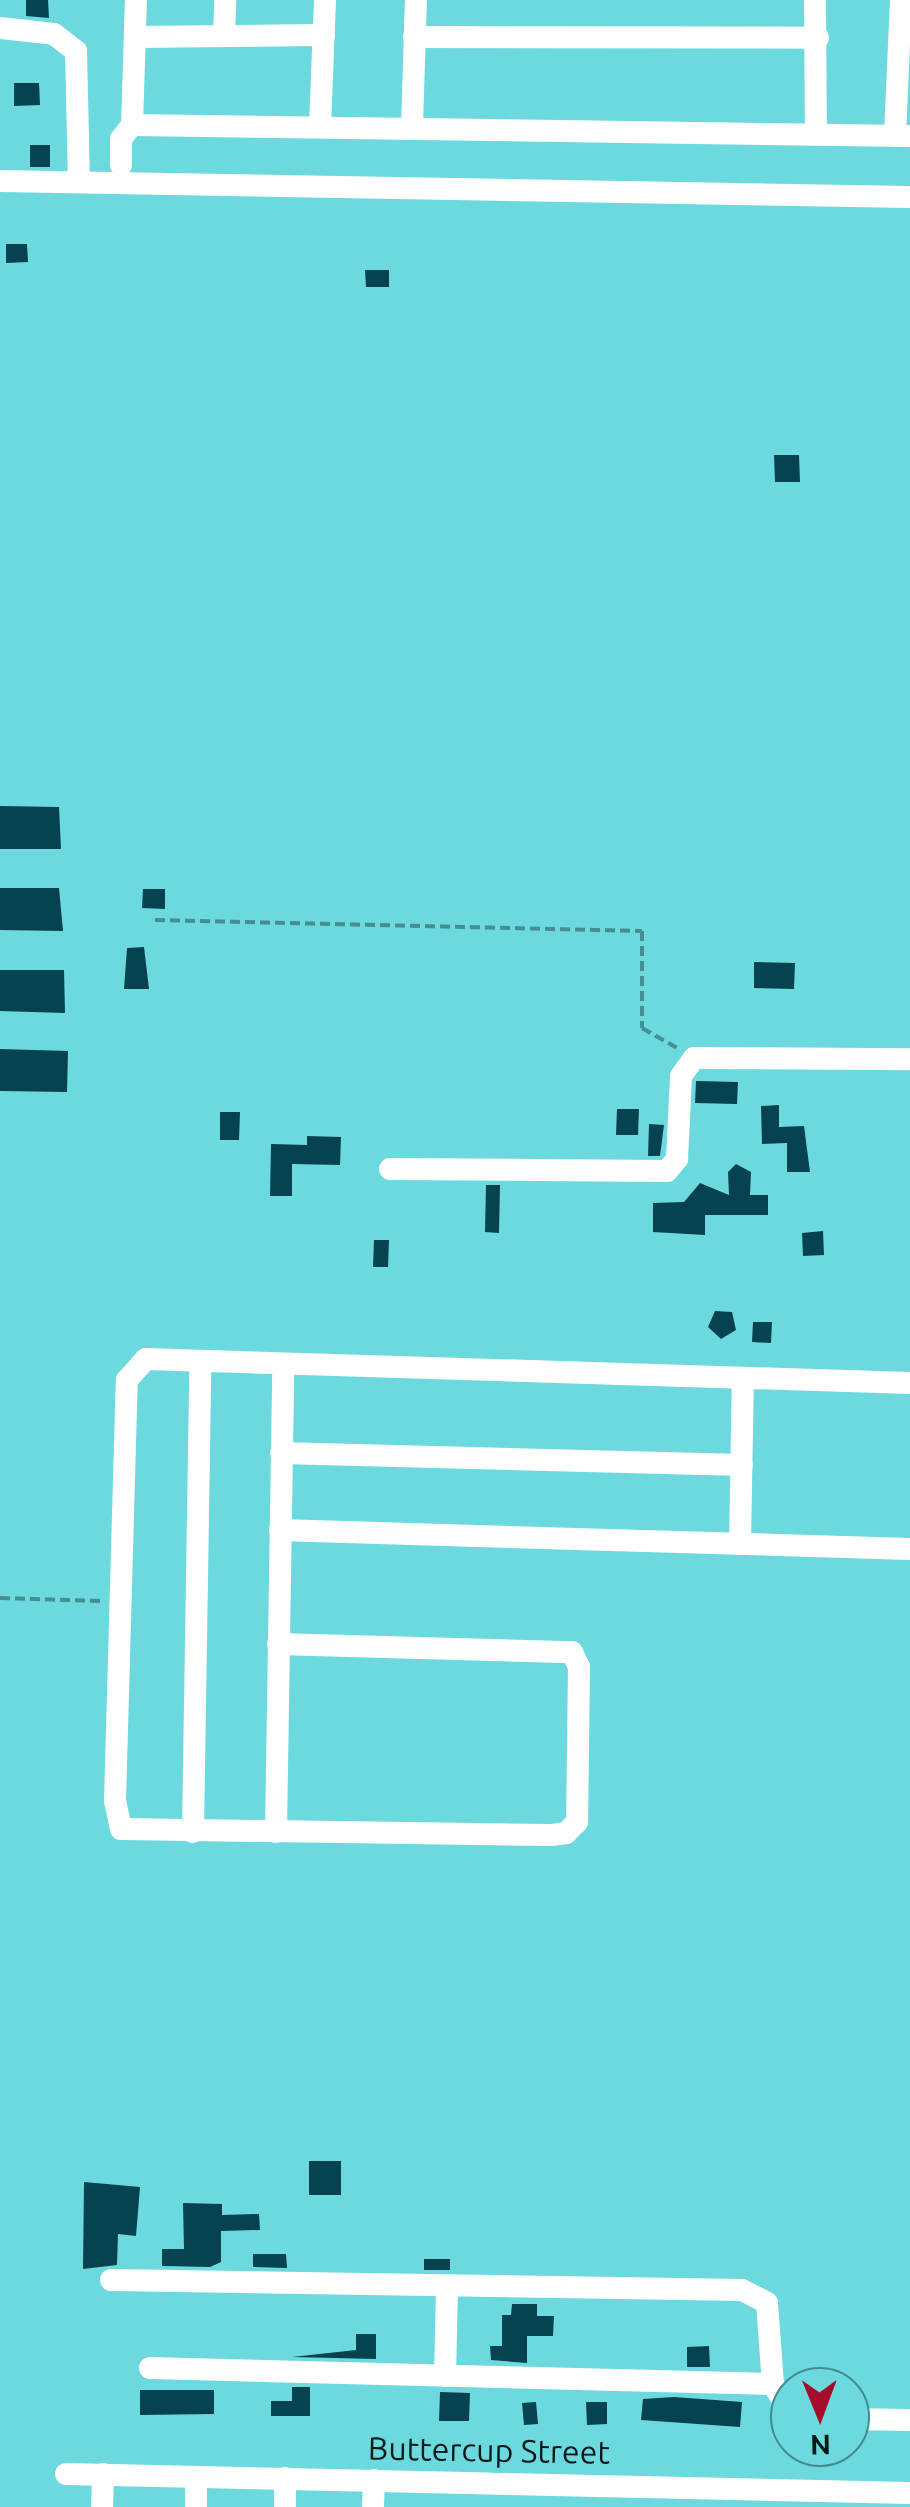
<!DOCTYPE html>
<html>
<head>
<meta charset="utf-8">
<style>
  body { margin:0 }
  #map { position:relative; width:910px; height:2507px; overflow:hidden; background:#6cd9de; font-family:Ubuntu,sans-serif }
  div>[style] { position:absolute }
  .building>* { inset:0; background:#074250 }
  .path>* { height:4px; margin-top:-2px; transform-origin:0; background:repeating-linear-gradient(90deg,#438f93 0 10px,transparent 0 15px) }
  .street>* { height:22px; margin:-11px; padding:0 11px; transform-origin:11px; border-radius:11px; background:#fff }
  span { translate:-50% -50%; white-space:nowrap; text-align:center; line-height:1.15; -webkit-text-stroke:10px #6cd9de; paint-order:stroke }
  .street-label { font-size:32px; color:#02191a }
  .north { position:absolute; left:770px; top:2367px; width:100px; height:100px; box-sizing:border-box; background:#6cd9de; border:2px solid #428c90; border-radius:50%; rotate:179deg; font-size:28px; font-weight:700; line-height:40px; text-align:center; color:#02191a }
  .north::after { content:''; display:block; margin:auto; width:35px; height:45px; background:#a60c2c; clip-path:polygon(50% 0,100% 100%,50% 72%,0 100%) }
</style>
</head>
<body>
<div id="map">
  <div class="building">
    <i style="clip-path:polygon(26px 0,48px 0,49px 18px,26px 16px)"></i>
    <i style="clip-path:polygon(14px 83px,39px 83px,40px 105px,14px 106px)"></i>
    <i style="clip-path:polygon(30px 145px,50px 145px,50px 167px,30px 167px)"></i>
    <i style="clip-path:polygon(6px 244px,27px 244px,28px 262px,6px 263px)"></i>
    <i style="clip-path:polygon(365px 270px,389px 270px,389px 287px,366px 287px)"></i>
    <i style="clip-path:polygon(774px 455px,799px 455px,800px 482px,775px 482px)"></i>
    <i style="clip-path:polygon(0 806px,59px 807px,61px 849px,0 849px)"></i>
    <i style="clip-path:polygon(0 888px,59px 888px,63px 931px,0 930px)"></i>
    <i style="clip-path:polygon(143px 889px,165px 889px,165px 909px,142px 908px)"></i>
    <i style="clip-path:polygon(144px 947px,149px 989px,124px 989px,127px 948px)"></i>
    <i style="clip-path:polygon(754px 962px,795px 963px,794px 989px,754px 988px)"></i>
    <i style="clip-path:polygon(0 970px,64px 970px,65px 1013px,0 1011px)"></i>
    <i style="clip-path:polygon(0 1049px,68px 1051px,67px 1092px,0 1091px)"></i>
    <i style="clip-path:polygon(696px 1081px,738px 1082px,737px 1104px,695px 1103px)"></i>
    <i style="clip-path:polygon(779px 1105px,779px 1127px,804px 1126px,810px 1172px,787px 1172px,787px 1143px,762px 1144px,761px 1106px)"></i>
    <i style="clip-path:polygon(617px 1109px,639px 1109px,638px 1135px,616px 1135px)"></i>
    <i style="clip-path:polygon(220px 1112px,240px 1112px,239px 1140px,220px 1140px)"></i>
    <i style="clip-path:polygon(649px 1124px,664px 1125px,660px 1156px,648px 1156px)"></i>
    <i style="clip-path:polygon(307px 1136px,341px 1137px,340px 1165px,292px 1164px,292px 1196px,270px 1196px,271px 1144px,307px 1145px)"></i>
    <i style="clip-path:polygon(736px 1164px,751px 1172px,750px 1195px,768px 1195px,768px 1215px,705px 1215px,705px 1235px,653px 1232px,653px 1203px,684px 1202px,700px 1183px,729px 1195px,728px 1172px)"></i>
    <i style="clip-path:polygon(486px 1185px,500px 1185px,499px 1233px,485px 1232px)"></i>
    <i style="clip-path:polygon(823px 1231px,824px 1255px,803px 1256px,802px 1233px)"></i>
    <i style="clip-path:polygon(374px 1240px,389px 1240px,388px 1267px,373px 1267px)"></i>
    <i style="clip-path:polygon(715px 1311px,732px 1312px,736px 1330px,721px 1339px,708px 1327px)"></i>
    <i style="clip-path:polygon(753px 1322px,772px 1322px,771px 1343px,752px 1342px)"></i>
    <i style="clip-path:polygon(309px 2161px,341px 2161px,341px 2195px,309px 2195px)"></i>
    <i style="clip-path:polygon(84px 2182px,140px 2187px,136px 2236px,118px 2234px,117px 2265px,83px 2269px)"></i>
    <i style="clip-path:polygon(183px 2203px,222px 2204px,222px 2215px,259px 2214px,260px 2230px,221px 2231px,221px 2262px,210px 2267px,162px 2266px,162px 2249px,184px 2249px)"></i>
    <i style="clip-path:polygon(253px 2254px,286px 2254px,287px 2268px,253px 2267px)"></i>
    <i style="clip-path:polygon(424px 2259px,450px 2259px,450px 2270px,424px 2270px)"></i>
    <i style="clip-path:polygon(512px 2304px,537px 2304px,537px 2316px,554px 2316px,553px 2336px,527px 2336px,527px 2363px,491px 2360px,490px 2346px,502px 2346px,502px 2315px,511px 2315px)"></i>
    <i style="clip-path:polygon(356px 2334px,376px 2334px,376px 2359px,292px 2357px,356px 2350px)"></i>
    <i style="clip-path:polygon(709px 2346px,710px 2367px,687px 2367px,687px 2347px)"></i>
    <i style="clip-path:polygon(292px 2387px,310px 2387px,310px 2416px,271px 2416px,271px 2401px,292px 2401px)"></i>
    <i style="clip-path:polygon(140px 2390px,214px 2390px,214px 2414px,140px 2415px)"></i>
    <i style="clip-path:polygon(440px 2392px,470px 2393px,469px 2421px,439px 2421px)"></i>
    <i style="clip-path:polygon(674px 2397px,742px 2402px,740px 2427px,641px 2420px,643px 2399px)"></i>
    <i style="clip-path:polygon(536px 2402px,538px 2424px,524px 2425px,522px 2403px)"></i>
    <i style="clip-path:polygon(586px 2402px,607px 2402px,607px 2424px,587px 2425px)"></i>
  </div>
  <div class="path">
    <i style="left:155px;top:920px;width:487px;rotate:1.3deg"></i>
    <i style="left:642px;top:931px;width:97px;rotate:90deg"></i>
    <i style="left:642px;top:1028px;width:40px;rotate:29.7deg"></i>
    <i style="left:0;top:1598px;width:101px;rotate:1.7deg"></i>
  </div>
  <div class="street">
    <i style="left:815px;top:0;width:132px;rotate:89.6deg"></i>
    <i style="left:0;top:28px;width:54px;rotate:6.3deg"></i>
    <i style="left:54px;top:34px;width:28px;rotate:38deg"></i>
    <i style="left:76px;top:51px;width:131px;rotate:88.7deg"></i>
    <i style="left:224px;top:36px;width:36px;rotate:-88deg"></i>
    <i style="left:135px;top:37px;width:189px;rotate:-0.6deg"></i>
    <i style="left:414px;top:37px;width:404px;rotate:0.1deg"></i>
    <i style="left:132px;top:125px;width:778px;rotate:0.81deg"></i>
    <i style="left:320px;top:125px;width:125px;rotate:-87.7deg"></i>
    <i style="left:412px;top:125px;width:125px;rotate:-88.2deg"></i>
    <i style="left:895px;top:136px;width:136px;rotate:-87.5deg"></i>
    <i style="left:121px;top:165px;width:26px;rotate:-90deg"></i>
    <i style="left:121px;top:139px;width:18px;rotate:-52deg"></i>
    <i style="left:132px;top:125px;width:125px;rotate:-88.2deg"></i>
    <i style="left:0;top:181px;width:910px;rotate:1.01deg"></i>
    <i style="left:390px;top:1169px;width:277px;rotate:0.4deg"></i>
    <i style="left:667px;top:1171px;width:16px;rotate:-50deg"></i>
    <i style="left:677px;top:1159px;width:83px;rotate:-87.2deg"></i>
    <i style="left:681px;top:1076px;width:22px;rotate:-54deg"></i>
    <i style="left:694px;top:1058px;width:216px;rotate:0.3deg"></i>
    <i style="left:281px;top:1453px;width:461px;rotate:1.5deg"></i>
    <i style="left:280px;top:1530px;width:630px;rotate:1.73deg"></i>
    <i style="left:740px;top:1544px;width:166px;rotate:-89deg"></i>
    <i style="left:278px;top:1644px;width:294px;rotate:1.6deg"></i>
    <i style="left:572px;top:1652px;width:17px;rotate:65deg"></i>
    <i style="left:579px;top:1667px;width:155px;rotate:90.7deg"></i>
    <i style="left:577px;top:1822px;width:16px;rotate:135deg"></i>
    <i style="left:566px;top:1833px;width:15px;rotate:172deg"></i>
    <i style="left:551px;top:1835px;width:430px;rotate:-179.2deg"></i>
    <i style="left:121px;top:1829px;width:29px;rotate:-102deg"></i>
    <i style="left:115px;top:1801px;width:396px;rotate:-88.4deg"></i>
    <i style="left:126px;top:1405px;width:25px;rotate:-88deg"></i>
    <i style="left:127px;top:1380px;width:28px;rotate:-48deg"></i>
    <i style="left:146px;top:1359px;width:764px;rotate:1.8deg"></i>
    <i style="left:193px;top:1832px;width:471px;rotate:-89.1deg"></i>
    <i style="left:276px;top:1832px;width:468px;rotate:-89.1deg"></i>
    <i style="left:111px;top:2280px;width:631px;rotate:0.91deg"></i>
    <i style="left:742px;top:2290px;width:28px;rotate:27deg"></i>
    <i style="left:767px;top:2303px;width:81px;rotate:85.8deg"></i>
    <i style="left:773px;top:2384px;width:33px;rotate:59deg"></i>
    <i style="left:150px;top:2368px;width:623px;rotate:1.47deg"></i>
    <i style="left:445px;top:2376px;width:87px;rotate:-88.7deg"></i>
    <i style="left:850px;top:2419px;width:60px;rotate:1deg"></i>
    <i style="left:66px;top:2474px;width:844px;rotate:1.29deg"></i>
    <i style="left:102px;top:2507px;width:33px;rotate:-88deg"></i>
    <i style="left:196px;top:2507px;width:30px;rotate:-90deg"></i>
    <i style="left:285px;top:2507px;width:29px;rotate:-90deg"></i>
    <i style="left:373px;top:2507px;width:27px;rotate:-88deg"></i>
  </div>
  <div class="street-label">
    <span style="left:489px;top:2450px;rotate:1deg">Buttercup Street</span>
  </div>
  <div class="north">N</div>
</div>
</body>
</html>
